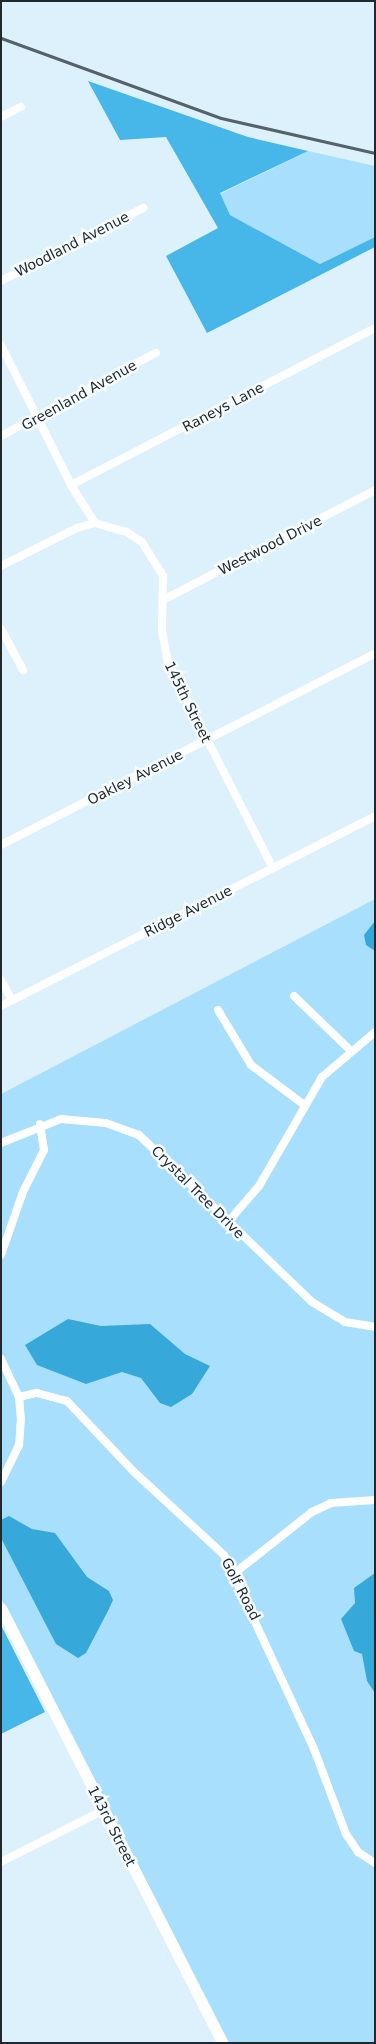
<!DOCTYPE html>
<html>
<head>
<meta charset="utf-8">
<style>
  body { margin:0 }
  #map { position:relative; width:376px; height:2044px; overflow:hidden; background:#ddf1fc; font-family:"DejaVu Sans",sans-serif }
  div>[style] { position:absolute }
  .green>* { inset:0; background:#a8dffc }
  .forest>* { inset:0; background:#47b6e8 }
  .water>* { inset:0; background:#36a9da }
  .minor>* { height:8px; margin:-4px; padding:0 4px; transform-origin:4px; border-radius:4px; background:#fff }
  .secondary>* { height:11px; margin:-5.5px; padding:0 5.5px; transform-origin:5.5px; border-radius:5.5px; background:#fff }
  .rail>* { height:3px; margin:-1.5px; padding:0 1.5px; transform-origin:1.5px; border-radius:1.5px; background:#566269 }
  span { translate:-50% -50%; white-space:nowrap; text-align:center; line-height:1.15; -webkit-text-stroke:5px #f7fcff; paint-order:stroke }
  .street-label { font-size:14px; color:#1f282d }
  .frame { position:absolute; inset:0; border:2px solid #1f282d; pointer-events:none }
</style>
</head>
<body>
<div id="map">
  <div class="green">
    <i style="clip-path:polygon(308px 151px,375px 166px,375px 237px,320px 264px,230px 215px,220px 194px)"></i>
    <i style="clip-path:polygon(375px 899px,375px 2043px,227px 2043px,1px 1598px,1px 1094px)"></i>
  </div>
  <div class="forest">
    <i style="clip-path:polygon(88px 81px,248px 137px,308px 151px,220px 193px,230px 215px,320px 264px,375px 237px,375px 247px,207px 333px,166px 256px,218px 228px,166px 137px,120px 140px)"></i>
    <i style="clip-path:polygon(1px 1625px,45px 1712px,1px 1734px)"></i>
  </div>
  <div class="water">
    <i style="clip-path:polygon(375px 921px,375px 951px,366px 945px,364px 935px)"></i>
    <i style="clip-path:polygon(68px 1319px,101px 1326px,150px 1324px,185px 1354px,210px 1366px,192px 1394px,171px 1407px,160px 1403px,141px 1378px,122px 1372px,86px 1384px,37px 1365px,25px 1345px)"></i>
    <i style="clip-path:polygon(9px 1516px,32px 1529px,55px 1533px,87px 1577px,109px 1591px,113px 1600px,109px 1609px,86px 1653px,78px 1658px,56px 1644px,1px 1538px,1px 1520px)"></i>
    <i style="clip-path:polygon(375px 1573px,375px 1693px,367px 1681px,362px 1654px,354px 1651px,341px 1619px,355px 1603px,354px 1588px)"></i>
  </div>
  <div class="minor">
    <i style="left:1px;top:117px;width:22px;rotate:-27deg"></i>
    <i style="left:1px;top:281px;width:160px;rotate:-27.2deg"></i>
    <i style="left:1px;top:345px;width:157px;rotate:63.4deg"></i>
    <i style="left:71px;top:485px;width:45px;rotate:57.7deg"></i>
    <i style="left:1px;top:436px;width:176px;rotate:-28.2deg"></i>
    <i style="left:71px;top:485px;width:342px;rotate:-27.3deg"></i>
    <i style="left:1px;top:566px;width:85px;rotate:-26.6deg"></i>
    <i style="left:77px;top:528px;width:19px;rotate:-16deg"></i>
    <i style="left:95px;top:523px;width:33px;rotate:16deg"></i>
    <i style="left:127px;top:532px;width:18px;rotate:34deg"></i>
    <i style="left:142px;top:542px;width:40px;rotate:58deg"></i>
    <i style="left:163px;top:576px;width:54px;rotate:91.1deg"></i>
    <i style="left:162px;top:630px;width:34px;rotate:80deg"></i>
    <i style="left:168px;top:663px;width:230px;rotate:62.9deg"></i>
    <i style="left:165px;top:599px;width:237px;rotate:-27.4deg"></i>
    <i style="left:1px;top:629px;width:47px;rotate:61.8deg"></i>
    <i style="left:1px;top:845px;width:420px;rotate:-27.1deg"></i>
    <i style="left:1px;top:980px;width:23px;rotate:61deg"></i>
    <i style="left:294px;top:996px;width:78px;rotate:44deg"></i>
    <i style="left:1px;top:1006px;width:419px;rotate:-26.9deg"></i>
    <i style="left:218px;top:1010px;width:64px;rotate:59deg"></i>
    <i style="left:251px;top:1065px;width:65px;rotate:36.9deg"></i>
    <i style="left:1px;top:1143px;width:65px;rotate:-21.8deg"></i>
    <i style="left:61px;top:1119px;width:45px;rotate:5.1deg"></i>
    <i style="left:106px;top:1123px;width:35px;rotate:20deg"></i>
    <i style="left:139px;top:1135px;width:240px;rotate:44deg"></i>
    <i style="left:312px;top:1302px;width:39px;rotate:31deg"></i>
    <i style="left:345px;top:1322px;width:30px;rotate:9deg"></i>
    <i style="left:228px;top:1222px;width:48px;rotate:-49.3deg"></i>
    <i style="left:259px;top:1186px;width:126px;rotate:-60deg"></i>
    <i style="left:322px;top:1077px;width:70px;rotate:-40.3deg"></i>
    <i style="left:1px;top:1255px;width:67px;rotate:-70.8deg"></i>
    <i style="left:23px;top:1192px;width:47px;rotate:-63.4deg"></i>
    <i style="left:44px;top:1150px;width:26px;rotate:-99deg"></i>
    <i style="left:1px;top:1359px;width:42px;rotate:64.7deg"></i>
    <i style="left:19px;top:1397px;width:21px;rotate:85deg"></i>
    <i style="left:21px;top:1418px;width:27px;rotate:94deg"></i>
    <i style="left:19px;top:1445px;width:41px;rotate:115.9deg"></i>
    <i style="left:19px;top:1397px;width:18px;rotate:-13deg"></i>
    <i style="left:37px;top:1393px;width:31px;rotate:15deg"></i>
    <i style="left:67px;top:1401px;width:96px;rotate:46.7deg"></i>
    <i style="left:133px;top:1471px;width:124px;rotate:42.7deg"></i>
    <i style="left:224px;top:1555px;width:214px;rotate:65.1deg"></i>
    <i style="left:314px;top:1749px;width:91px;rotate:69.4deg"></i>
    <i style="left:346px;top:1834px;width:22px;rotate:56deg"></i>
    <i style="left:358px;top:1852px;width:20px;rotate:33deg"></i>
    <i style="left:236px;top:1572px;width:97px;rotate:-38.3deg"></i>
    <i style="left:312px;top:1512px;width:21px;rotate:-25deg"></i>
    <i style="left:331px;top:1503px;width:44px;rotate:-3.9deg"></i>
    <i style="left:1px;top:1862px;width:115px;rotate:-26.8deg"></i>
  </div>
  <div class="secondary">
    <i style="left:1px;top:1608px;width:488px;rotate:63deg"></i>
  </div>
  <div class="rail">
    <i style="left:1px;top:38px;width:234px;rotate:20deg"></i>
    <i style="left:221px;top:118px;width:158px;rotate:12.8deg"></i>
  </div>
  <div class="street-label">
    <span style="left:72px;top:244px;rotate:-27deg">Woodland Avenue</span>
    <span style="left:79px;top:395px;rotate:-29deg">Greenland Avenue</span>
    <span style="left:223px;top:407px;rotate:-28deg">Raneys Lane</span>
    <span style="left:270px;top:545px;rotate:-27deg">Westwood Drive</span>
    <span style="left:188px;top:702px;rotate:64deg">145th Street</span>
    <span style="left:135px;top:777px;rotate:-27deg">Oakley Avenue</span>
    <span style="left:188px;top:911px;rotate:-27deg">Ridge Avenue</span>
    <span style="left:198px;top:1192px;rotate:45deg">Crystal Tree Drive</span>
    <span style="left:241px;top:1589px;rotate:63deg">Golf Road</span>
    <span style="left:112px;top:1826px;rotate:63deg">143rd Street</span>
  </div>
  <div class="frame"></div>
</div>
</body>
</html>
